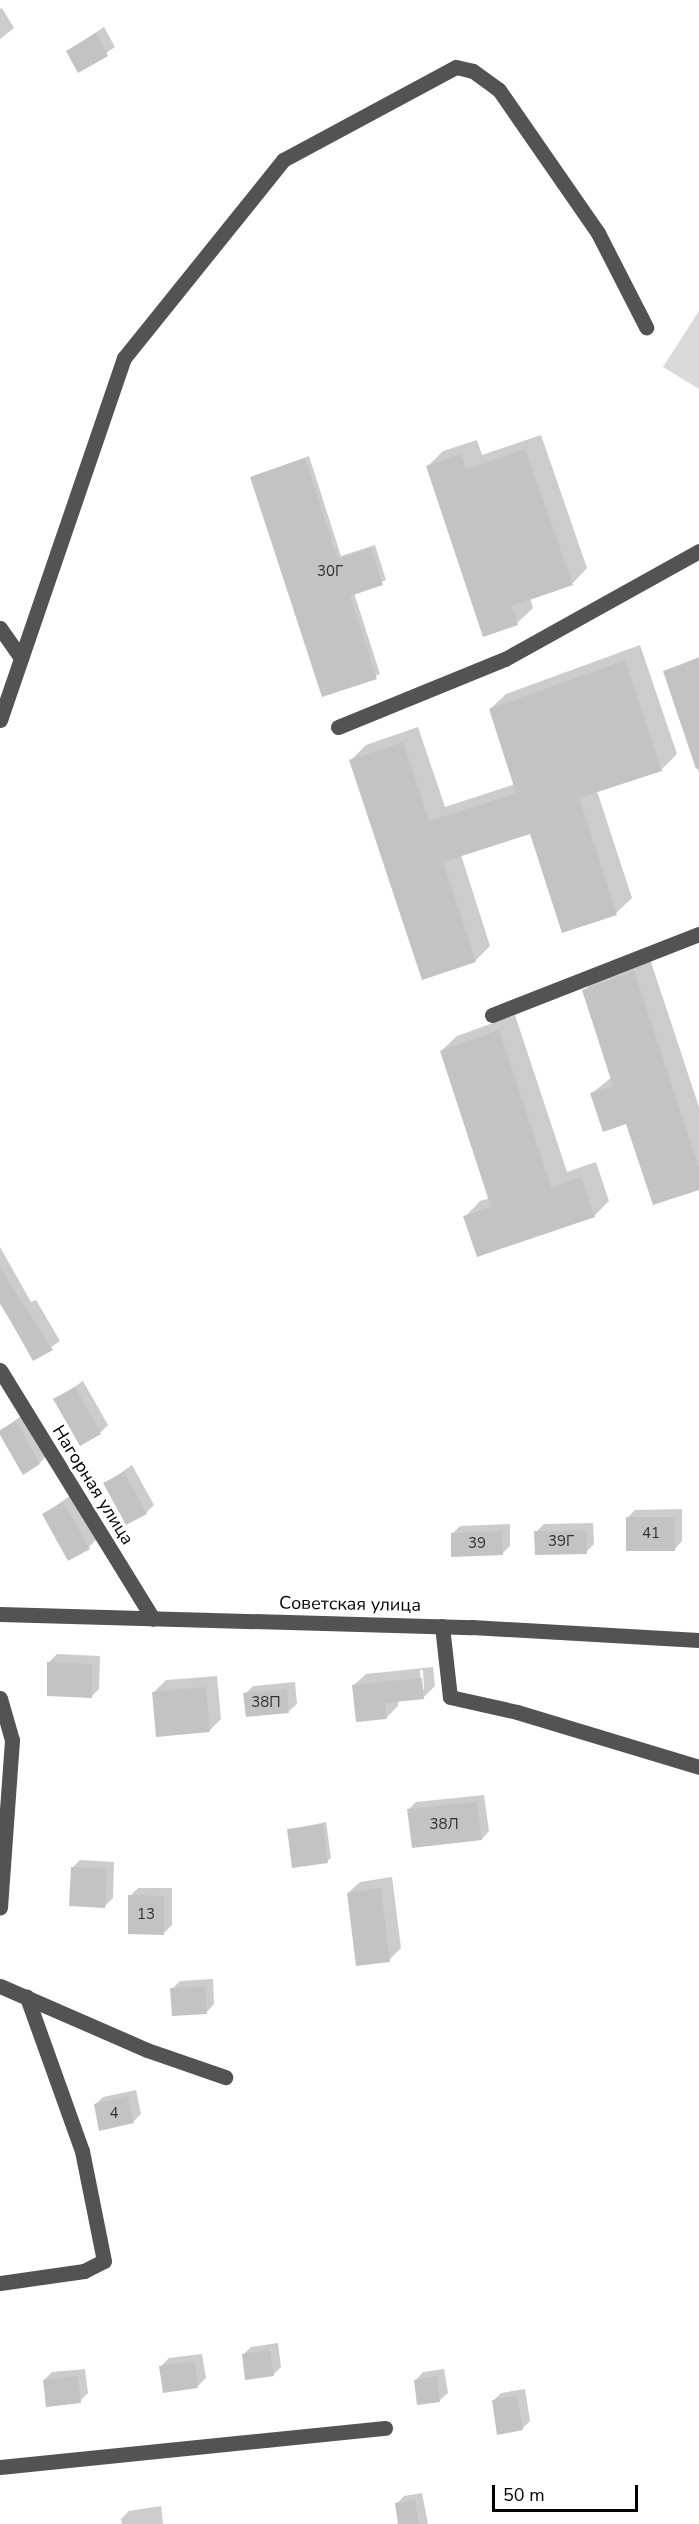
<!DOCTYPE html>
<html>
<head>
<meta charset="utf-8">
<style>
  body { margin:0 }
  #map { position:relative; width:699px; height:2524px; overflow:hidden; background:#fff; font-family:"Nunito Sans",sans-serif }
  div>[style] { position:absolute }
  .green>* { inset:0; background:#dadada }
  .shadow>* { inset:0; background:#0003 }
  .building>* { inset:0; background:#c3c3c3 }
  .minor>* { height:15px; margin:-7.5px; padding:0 7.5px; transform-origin:7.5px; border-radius:7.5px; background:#535353 }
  span { translate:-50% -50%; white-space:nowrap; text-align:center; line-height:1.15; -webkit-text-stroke:5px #fff; paint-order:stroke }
  .number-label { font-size:15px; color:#313131 }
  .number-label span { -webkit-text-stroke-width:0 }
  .street-label { font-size:18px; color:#000 }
  .scale { position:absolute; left:492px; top:2485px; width:146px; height:27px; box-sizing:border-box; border:3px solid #000; border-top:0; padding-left:8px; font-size:18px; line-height:21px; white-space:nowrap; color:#000; -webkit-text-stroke:4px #fff; paint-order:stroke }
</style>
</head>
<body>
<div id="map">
  <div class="green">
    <i style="clip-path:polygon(699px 311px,699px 389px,663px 367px)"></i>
  </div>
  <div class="shadow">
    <i style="clip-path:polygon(2px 8px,14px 28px,0 39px,0 9px)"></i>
    <i style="clip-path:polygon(104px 27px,115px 47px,79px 71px,68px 51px)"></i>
    <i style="clip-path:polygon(541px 435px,587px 568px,572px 584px,530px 598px,533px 608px,517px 623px,428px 466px,443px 451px,477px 440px,482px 455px)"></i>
    <i style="clip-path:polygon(309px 456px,341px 556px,375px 545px,386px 580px,354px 593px,380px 674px,323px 695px,252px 477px)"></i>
    <i style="clip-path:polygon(640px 645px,677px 754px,661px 770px,597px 791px,632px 898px,616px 913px,563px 931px,531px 832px,461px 855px,490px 946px,475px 961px,351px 760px,366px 745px,418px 727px,445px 807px,515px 784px,490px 709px,506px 694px)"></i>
    <i style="clip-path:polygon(699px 657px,699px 773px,665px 671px)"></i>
    <i style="clip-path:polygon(649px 956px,699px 1107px,699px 1189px,592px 1093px,612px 1077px,584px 991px,599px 975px)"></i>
    <i style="clip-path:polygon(515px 1015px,567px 1172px,596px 1162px,609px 1201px,594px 1216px,465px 1217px,480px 1201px,490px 1198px,441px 1051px,457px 1036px)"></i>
    <i style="clip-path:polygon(0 1247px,31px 1302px,36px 1300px,60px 1341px,34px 1359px,0 1304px)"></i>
    <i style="clip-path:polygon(83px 1381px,108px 1425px,100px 1433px,55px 1400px)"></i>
    <i style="clip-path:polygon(24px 1414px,47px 1455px,40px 1463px,0 1431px)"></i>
    <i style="clip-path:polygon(132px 1465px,154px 1505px,146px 1513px,105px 1484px)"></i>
    <i style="clip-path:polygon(71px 1495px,96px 1540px,89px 1547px,44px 1514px)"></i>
    <i style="clip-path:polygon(682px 1509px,682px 1541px,675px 1549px,627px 1518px,635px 1510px)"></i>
    <i style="clip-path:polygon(593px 1523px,594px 1544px,586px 1552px,536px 1532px,544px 1524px)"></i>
    <i style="clip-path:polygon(510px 1524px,510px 1546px,502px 1554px,452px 1534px,460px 1526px)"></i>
    <i style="clip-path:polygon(57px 1654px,100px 1656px,99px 1689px,91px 1697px,49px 1662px)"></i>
    <i style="clip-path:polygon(evenodd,433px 1667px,435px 1686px,423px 1698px,398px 1700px,398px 1706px,386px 1718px,354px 1685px,366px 1674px,433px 1667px,420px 1670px,423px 1670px,424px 1689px,421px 1689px,420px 1670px)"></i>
    <i style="clip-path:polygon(217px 1676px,221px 1719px,209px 1731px,154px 1692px,166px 1680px)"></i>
    <i style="clip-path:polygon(295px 1682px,297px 1704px,289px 1711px,245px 1694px,253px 1686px)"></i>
    <i style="clip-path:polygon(484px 1795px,489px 1831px,482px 1839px,408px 1810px,416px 1802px)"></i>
    <i style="clip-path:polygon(326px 1822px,331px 1858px,327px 1861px,288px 1830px)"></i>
    <i style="clip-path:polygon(80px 1860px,114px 1862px,113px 1898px,105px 1906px,72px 1868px)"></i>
    <i style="clip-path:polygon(392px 1877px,401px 1948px,389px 1960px,348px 1893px,360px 1882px)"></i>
    <i style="clip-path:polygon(138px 1888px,172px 1888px,172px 1925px,164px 1933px,130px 1896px)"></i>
    <i style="clip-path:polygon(213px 1979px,214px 2004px,207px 2012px,172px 1989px,180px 1981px)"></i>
    <i style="clip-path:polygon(136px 2090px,141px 2114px,133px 2122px,95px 2105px,103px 2097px)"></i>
    <i style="clip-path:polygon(278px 2343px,281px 2367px,273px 2375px,243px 2355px,251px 2347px)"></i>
    <i style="clip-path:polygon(202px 2354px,206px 2378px,198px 2386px,161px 2366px,169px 2358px)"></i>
    <i style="clip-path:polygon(85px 2369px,88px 2393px,80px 2401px,44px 2380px,52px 2372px)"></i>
    <i style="clip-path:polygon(444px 2369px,448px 2393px,440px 2400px,416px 2380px,423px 2372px)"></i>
    <i style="clip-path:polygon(525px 2389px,530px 2421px,522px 2429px,493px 2401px,501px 2393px)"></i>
    <i style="clip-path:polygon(422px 2493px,428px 2524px,400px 2524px,396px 2504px,404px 2496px)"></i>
    <i style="clip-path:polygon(161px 2506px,163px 2524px,122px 2524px,121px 2519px,129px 2511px)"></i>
  </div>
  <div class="building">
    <i style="clip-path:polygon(96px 33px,108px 56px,78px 73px,66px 51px)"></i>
    <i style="clip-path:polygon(525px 449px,573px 585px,512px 606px,518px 625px,483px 637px,426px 466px,461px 454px,466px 470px)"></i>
    <i style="clip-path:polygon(305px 458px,338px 559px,371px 548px,383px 585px,350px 596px,377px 679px,322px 697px,250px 477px)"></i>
    <i style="clip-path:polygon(699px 658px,699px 768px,696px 769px,663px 671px)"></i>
    <i style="clip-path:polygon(625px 660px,662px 771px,579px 798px,617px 915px,562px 933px,530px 834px,443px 862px,476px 962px,422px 980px,349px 760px,403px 742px,429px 821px,516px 793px,489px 709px)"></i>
    <i style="clip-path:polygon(634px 971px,699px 1168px,699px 1190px,653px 1205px,626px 1124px,603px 1132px,590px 1093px,613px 1086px,582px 990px)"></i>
    <i style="clip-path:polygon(499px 1030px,551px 1187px,581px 1177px,595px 1217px,477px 1257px,463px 1216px,491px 1207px,440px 1051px)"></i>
    <i style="clip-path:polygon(0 1268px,53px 1350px,33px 1361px,0 1302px)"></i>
    <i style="clip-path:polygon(75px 1387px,101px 1434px,80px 1446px,53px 1399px)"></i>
    <i style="clip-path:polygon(16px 1421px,40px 1464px,23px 1475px,0 1435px,0 1430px)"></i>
    <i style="clip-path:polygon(124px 1472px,147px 1514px,126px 1525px,103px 1483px)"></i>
    <i style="clip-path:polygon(63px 1502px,90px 1549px,68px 1561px,42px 1514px)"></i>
    <i style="clip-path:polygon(626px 1517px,675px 1517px,675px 1551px,626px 1551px)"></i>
    <i style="clip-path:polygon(586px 1530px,587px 1554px,535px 1555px,534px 1531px)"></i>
    <i style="clip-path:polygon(502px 1531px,503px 1555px,451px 1557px,451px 1533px)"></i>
    <i style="clip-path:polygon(47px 1662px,92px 1664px,92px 1698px,47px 1696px)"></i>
    <i style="clip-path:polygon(422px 1678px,424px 1699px,385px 1703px,387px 1719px,356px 1722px,352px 1685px)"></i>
    <i style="clip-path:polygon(206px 1687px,210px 1732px,156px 1737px,152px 1692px)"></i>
    <i style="clip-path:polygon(287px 1689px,289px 1713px,246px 1717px,243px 1693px)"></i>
    <i style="clip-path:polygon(477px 1802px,482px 1840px,412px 1848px,407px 1809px)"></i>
    <i style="clip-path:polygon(323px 1824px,328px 1863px,292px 1868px,287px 1829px)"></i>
    <i style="clip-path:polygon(71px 1867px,107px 1869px,105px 1908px,69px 1906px)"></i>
    <i style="clip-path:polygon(381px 1888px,390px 1962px,356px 1966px,347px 1893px)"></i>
    <i style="clip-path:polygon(128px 1895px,164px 1896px,164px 1935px,128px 1934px)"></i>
    <i style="clip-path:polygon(206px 1986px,207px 2014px,172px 2016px,170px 1988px)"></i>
    <i style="clip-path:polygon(128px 2096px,134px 2123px,99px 2131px,94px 2104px)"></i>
    <i style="clip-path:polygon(270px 2350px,274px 2376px,245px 2380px,242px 2354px)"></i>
    <i style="clip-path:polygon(195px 2361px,198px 2388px,163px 2393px,159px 2366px)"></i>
    <i style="clip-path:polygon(78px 2376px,81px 2403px,46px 2407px,43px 2380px)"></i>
    <i style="clip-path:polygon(437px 2376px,440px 2402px,417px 2405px,414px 2380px)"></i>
    <i style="clip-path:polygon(517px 2396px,523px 2430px,497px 2435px,492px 2400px)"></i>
    <i style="clip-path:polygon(415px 2500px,419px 2524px,398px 2524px,395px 2503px)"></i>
  </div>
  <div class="minor">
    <i style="left:0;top:628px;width:37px;rotate:55deg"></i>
    <i style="left:0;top:720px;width:383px;rotate:-71.1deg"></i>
    <i style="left:124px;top:358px;width:254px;rotate:-51.2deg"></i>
    <i style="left:283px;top:160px;width:196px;rotate:-28.3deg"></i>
    <i style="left:456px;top:67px;width:17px;rotate:13deg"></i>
    <i style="left:473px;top:71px;width:32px;rotate:36deg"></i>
    <i style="left:499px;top:90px;width:174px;rotate:55.3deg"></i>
    <i style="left:598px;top:233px;width:106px;rotate:62.9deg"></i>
    <i style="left:338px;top:727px;width:180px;rotate:-22.2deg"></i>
    <i style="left:505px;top:659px;width:222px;rotate:-29.1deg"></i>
    <i style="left:492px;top:1015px;width:222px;rotate:-21.4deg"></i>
    <i style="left:0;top:1370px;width:292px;rotate:58.4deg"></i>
    <i style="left:0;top:1614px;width:472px;rotate:1.6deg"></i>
    <i style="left:472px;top:1627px;width:227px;rotate:3.3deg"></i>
    <i style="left:442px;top:1626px;width:71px;rotate:83.6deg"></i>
    <i style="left:450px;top:1697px;width:69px;rotate:12.6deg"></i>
    <i style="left:517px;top:1712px;width:190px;rotate:16.8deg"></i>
    <i style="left:0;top:1698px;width:44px;rotate:74.1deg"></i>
    <i style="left:12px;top:1740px;width:168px;rotate:94.1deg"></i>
    <i style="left:0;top:1986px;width:160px;rotate:23.5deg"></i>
    <i style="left:147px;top:2050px;width:83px;rotate:19.1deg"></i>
    <i style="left:0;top:2283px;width:85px;rotate:-8.1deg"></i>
    <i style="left:84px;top:2271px;width:22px;rotate:-27deg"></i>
    <i style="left:104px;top:2261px;width:112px;rotate:-101.3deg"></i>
    <i style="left:82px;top:2151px;width:164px;rotate:-109.7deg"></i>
    <i style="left:0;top:2467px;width:387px;rotate:-5.8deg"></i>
  </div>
  <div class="number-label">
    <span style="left:330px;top:572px">30Г</span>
    <span style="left:651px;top:1534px">41</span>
    <span style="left:561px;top:1542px">39Г</span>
    <span style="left:477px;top:1544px">39</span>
    <span style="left:266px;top:1703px">38П</span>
    <span style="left:444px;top:1825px">38Л</span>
    <span style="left:146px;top:1915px">13</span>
    <span style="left:114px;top:2114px">4</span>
  </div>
  <div class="street-label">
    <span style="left:93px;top:1485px;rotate:58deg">Нагорная улица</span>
    <span style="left:350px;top:1604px;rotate:1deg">Советская улица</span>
  </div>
  <div class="scale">50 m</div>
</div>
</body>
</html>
